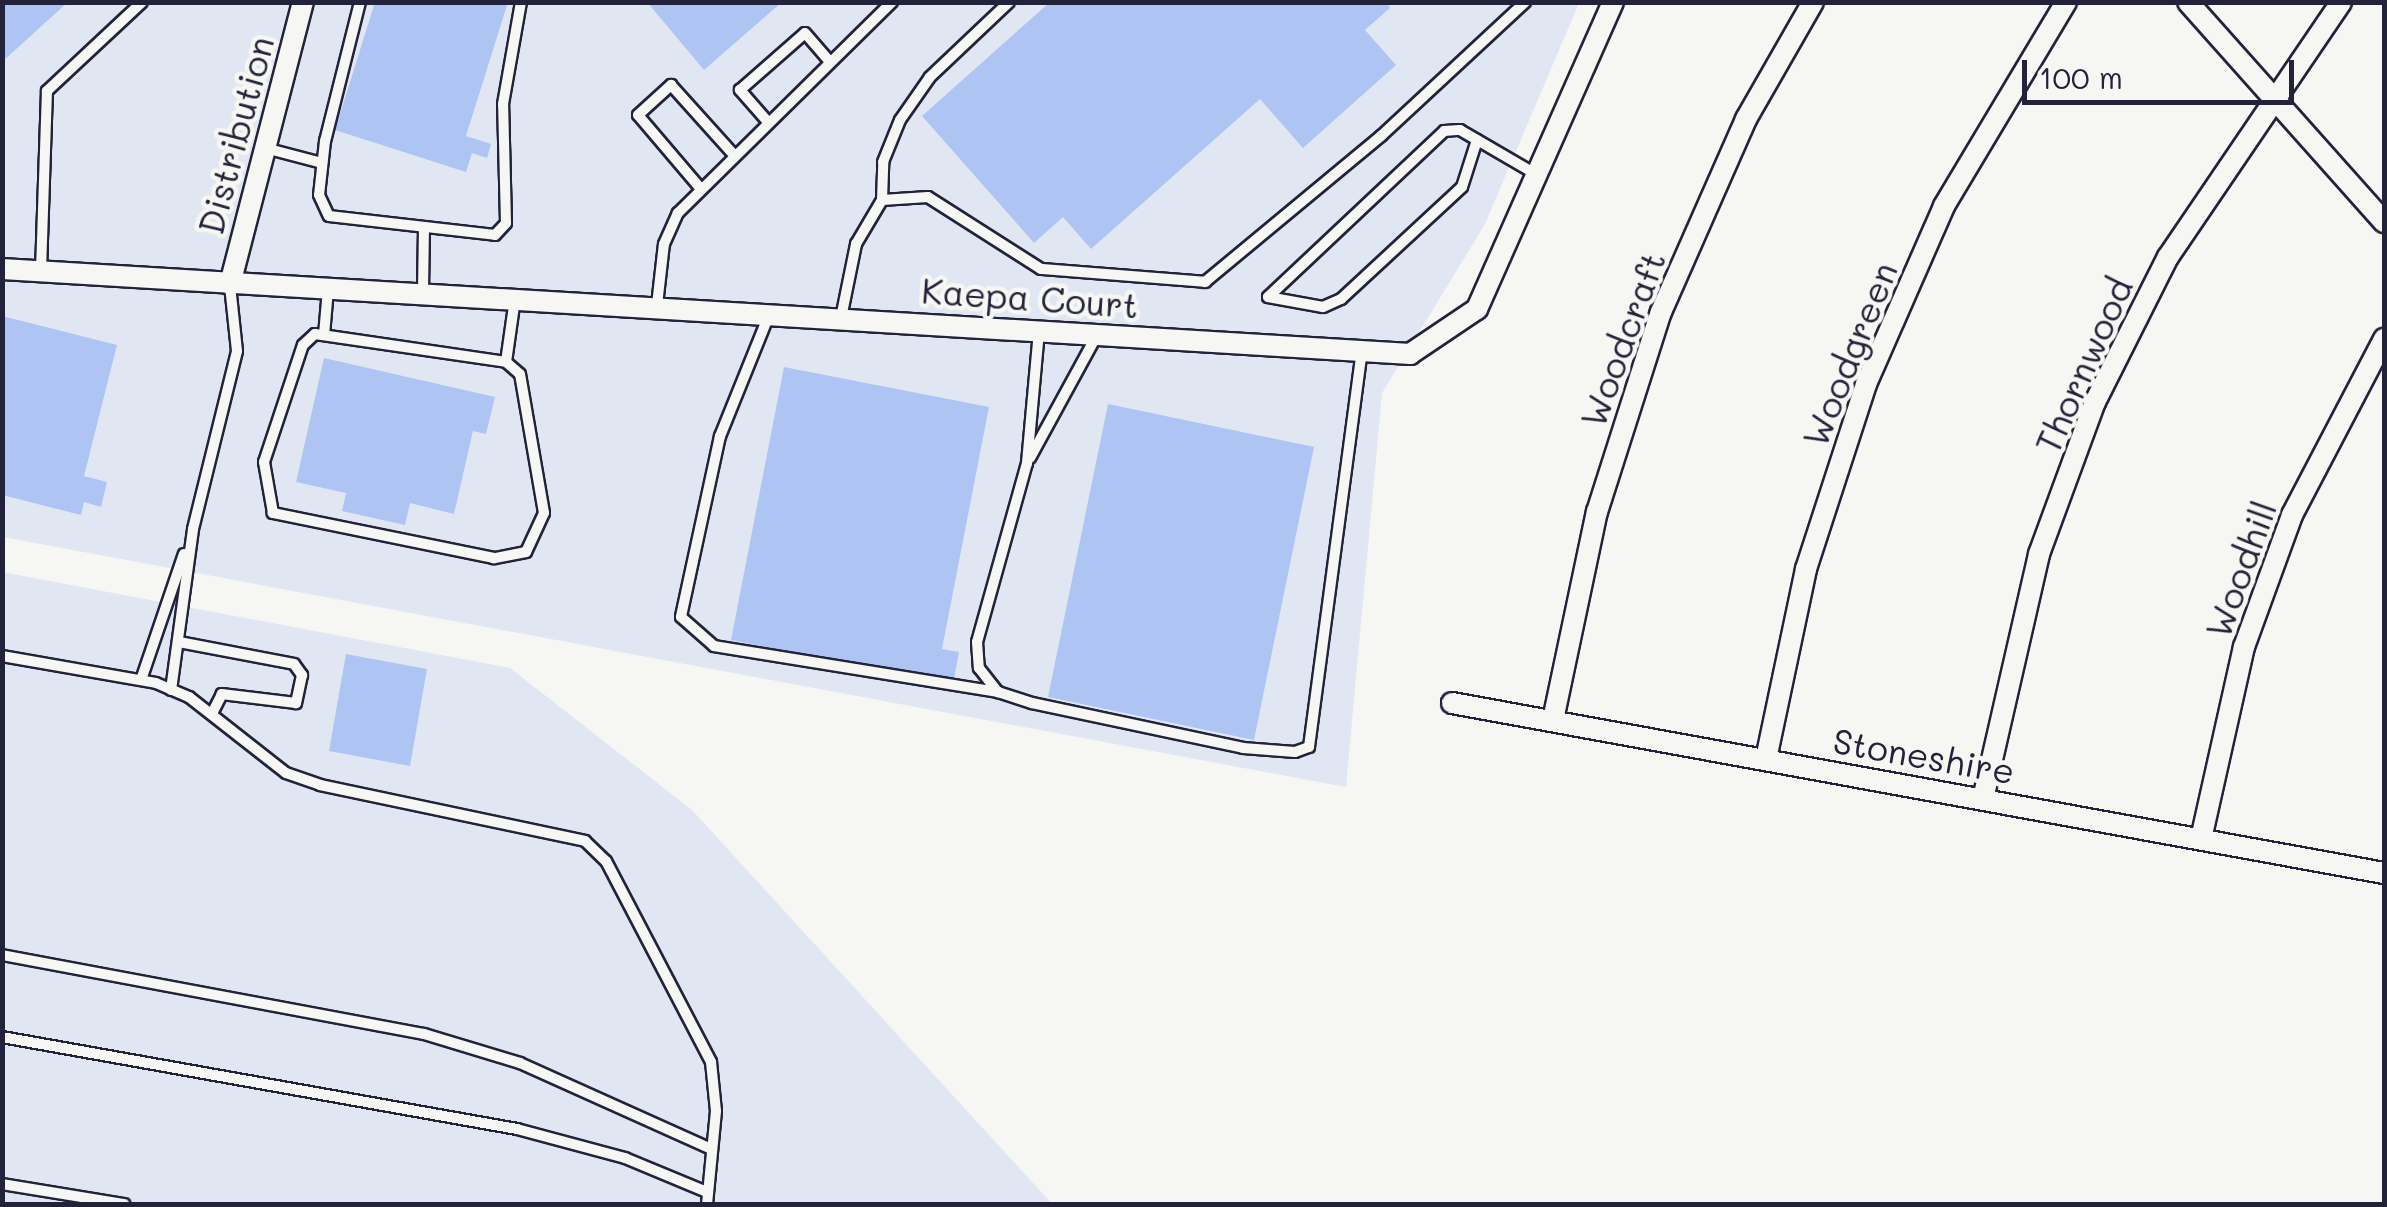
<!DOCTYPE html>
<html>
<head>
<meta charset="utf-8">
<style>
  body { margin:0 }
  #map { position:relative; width:2387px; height:1207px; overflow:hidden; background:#f6f6f2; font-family:Mali,sans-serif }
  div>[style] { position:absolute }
  .built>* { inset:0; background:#e0e7f2 }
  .building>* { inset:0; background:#aec5f3 }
  .roads { filter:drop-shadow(2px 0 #22223b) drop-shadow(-2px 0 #22223b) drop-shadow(0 2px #22223b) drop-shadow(0 -2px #22223b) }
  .lane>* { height:10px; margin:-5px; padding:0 5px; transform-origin:5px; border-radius:5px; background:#f6f6f2 }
  .street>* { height:20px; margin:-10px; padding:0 10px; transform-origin:10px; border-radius:10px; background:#f6f6f2 }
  span { translate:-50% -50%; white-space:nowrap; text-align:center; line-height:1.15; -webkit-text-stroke:9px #f6f6f2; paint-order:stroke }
  .street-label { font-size:35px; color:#22223b }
  .frame { position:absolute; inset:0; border:5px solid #22223b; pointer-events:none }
  .scale { position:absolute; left:2022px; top:60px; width:272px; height:45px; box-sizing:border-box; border:5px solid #22223b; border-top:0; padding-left:12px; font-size:30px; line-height:35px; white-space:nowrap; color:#22223b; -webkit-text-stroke:8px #f6f6f2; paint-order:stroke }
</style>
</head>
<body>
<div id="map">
  <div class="built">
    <i style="clip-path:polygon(2px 3px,1579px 3px,1485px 224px,1382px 393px,1346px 787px,3px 537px)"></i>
    <i style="clip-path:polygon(2px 572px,510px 668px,692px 810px,1052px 1204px,3px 1204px)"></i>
  </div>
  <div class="building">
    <i style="clip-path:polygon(2px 2px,68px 2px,2px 62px)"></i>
    <i style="clip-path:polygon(375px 2px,508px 2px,466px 136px,491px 144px,487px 158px,472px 153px,466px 172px,335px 130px)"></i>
    <i style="clip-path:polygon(647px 2px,782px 2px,704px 70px)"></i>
    <i style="clip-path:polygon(1050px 2px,1386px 2px,1390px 8px,1365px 30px,1396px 65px,1303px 148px,1260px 99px,1091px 249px,1063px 217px,1034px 243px,922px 116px)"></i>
    <i style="clip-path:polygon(2px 316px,117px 345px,84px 476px,107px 482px,101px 507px,84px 502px,81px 515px,2px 495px)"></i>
    <i style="clip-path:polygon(324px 358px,495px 397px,486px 434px,473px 431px,454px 514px,410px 503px,405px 525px,342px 511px,346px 493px,296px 482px)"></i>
    <i style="clip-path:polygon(784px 367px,989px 407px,942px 649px,959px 652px,953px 684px,731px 640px)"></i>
    <i style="clip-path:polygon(1108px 404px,1314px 447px,1254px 740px,1048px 697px)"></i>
    <i style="clip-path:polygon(346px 654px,427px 669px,410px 766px,329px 751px)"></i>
  </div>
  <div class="roads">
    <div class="lane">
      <i style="left:360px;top:2px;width:143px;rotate:104.1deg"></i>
      <i style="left:325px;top:141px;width:54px;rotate:96.3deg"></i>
      <i style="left:319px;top:195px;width:23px;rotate:65deg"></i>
      <i style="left:329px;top:216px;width:167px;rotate:6.5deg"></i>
      <i style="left:495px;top:235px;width:16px;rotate:-47deg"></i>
      <i style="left:506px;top:223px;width:119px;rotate:-91.4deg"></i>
      <i style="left:503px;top:104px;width:104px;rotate:-80deg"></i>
      <i style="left:768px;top:122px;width:43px;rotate:-131.2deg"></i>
      <i style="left:740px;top:90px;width:86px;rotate:-41.2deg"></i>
      <i style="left:805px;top:33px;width:38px;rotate:49deg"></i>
      <i style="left:1477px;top:140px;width:49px;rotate:107.7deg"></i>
      <i style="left:1462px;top:187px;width:165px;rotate:137.2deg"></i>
      <i style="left:1341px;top:299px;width:20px;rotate:156deg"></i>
      <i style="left:1323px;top:307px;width:56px;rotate:-169.7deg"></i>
      <i style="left:1268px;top:297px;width:242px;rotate:-43.3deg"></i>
      <i style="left:1444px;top:131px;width:16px;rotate:-4deg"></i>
      <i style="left:1460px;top:130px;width:86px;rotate:30.2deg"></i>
      <i style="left:265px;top:148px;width:59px;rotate:14.7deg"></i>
      <i style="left:701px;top:189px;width:97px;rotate:-130.4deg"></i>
      <i style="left:638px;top:115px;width:45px;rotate:-42.3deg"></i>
      <i style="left:671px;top:85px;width:94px;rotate:48deg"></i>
      <i style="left:882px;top:200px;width:38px;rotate:-88deg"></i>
      <i style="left:883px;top:162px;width:45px;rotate:-68deg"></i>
      <i style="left:900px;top:120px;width:52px;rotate:-55.1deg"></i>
      <i style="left:930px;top:77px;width:109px;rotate:-43.5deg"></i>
      <i style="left:41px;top:271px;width:180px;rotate:-88.1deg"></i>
      <i style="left:47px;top:91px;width:130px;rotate:-43.1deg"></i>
      <i style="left:423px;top:291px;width:64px;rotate:-89.1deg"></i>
      <i style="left:657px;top:305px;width:61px;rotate:-83.5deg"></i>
      <i style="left:664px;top:244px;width:34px;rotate:-66deg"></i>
      <i style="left:678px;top:213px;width:301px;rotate:-44.6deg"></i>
      <i style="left:769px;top:315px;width:131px;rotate:112deg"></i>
      <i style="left:720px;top:436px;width:185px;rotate:102.2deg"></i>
      <i style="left:681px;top:617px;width:44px;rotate:41.3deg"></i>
      <i style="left:714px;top:646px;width:288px;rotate:9.2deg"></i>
      <i style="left:841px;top:318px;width:76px;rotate:-78.5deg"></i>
      <i style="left:856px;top:244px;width:51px;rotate:-59.4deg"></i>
      <i style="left:882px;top:200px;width:46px;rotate:-3.7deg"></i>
      <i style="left:928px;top:197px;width:134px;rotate:32.5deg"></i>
      <i style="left:1041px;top:269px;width:165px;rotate:4.5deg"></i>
      <i style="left:1205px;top:282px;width:229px;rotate:-39.7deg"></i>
      <i style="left:1381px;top:136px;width:197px;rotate:-42.9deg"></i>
      <i style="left:1039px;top:331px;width:133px;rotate:95.2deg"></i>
      <i style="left:1027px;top:463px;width:186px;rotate:105.6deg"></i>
      <i style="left:977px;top:642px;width:26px;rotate:86deg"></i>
      <i style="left:979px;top:668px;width:31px;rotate:52deg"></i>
      <i style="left:998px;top:692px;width:36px;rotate:18deg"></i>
      <i style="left:1032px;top:703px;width:216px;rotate:12deg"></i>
      <i style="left:1243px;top:748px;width:52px;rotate:4.4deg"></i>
      <i style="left:1295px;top:752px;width:15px;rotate:-20deg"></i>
      <i style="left:1309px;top:747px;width:400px;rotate:-82.4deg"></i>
      <i style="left:315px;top:334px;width:193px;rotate:8.3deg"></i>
      <i style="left:506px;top:362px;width:18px;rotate:41deg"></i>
      <i style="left:520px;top:374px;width:141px;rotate:80.2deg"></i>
      <i style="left:544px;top:513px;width:43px;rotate:114.8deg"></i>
      <i style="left:526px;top:552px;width:33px;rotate:169deg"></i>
      <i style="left:494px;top:558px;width:226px;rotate:-168.5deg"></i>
      <i style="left:273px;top:513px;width:52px;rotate:-100deg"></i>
      <i style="left:264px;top:462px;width:123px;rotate:-71.6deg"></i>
      <i style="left:303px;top:345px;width:16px;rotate:-43deg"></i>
      <i style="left:324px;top:335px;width:46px;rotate:-85deg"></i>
      <i style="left:506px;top:362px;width:64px;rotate:-81.9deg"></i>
      <i style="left:1030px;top:458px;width:138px;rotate:-61.4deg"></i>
      <i style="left:179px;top:642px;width:117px;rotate:10.8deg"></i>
      <i style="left:294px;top:664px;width:14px;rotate:54deg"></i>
      <i style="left:302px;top:675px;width:29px;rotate:102deg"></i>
      <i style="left:296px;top:703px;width:75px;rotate:-173.1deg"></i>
      <i style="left:222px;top:694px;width:22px;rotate:117deg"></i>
      <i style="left:2px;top:656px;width:156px;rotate:9.9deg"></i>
      <i style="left:156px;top:683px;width:36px;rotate:23deg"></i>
      <i style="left:189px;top:697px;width:123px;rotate:38.1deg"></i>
      <i style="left:286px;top:773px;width:36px;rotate:19deg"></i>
      <i style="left:320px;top:785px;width:271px;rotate:11.9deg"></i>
      <i style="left:585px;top:841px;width:29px;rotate:44deg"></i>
      <i style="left:606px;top:861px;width:227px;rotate:62.4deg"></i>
      <i style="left:711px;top:1062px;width:49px;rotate:84.2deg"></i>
      <i style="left:716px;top:1111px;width:93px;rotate:95.5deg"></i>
      <i style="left:141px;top:680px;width:133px;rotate:-71.2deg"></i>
      <i style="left:171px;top:690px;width:162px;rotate:-82.2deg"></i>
      <i style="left:193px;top:529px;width:183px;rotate:-76.1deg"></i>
      <i style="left:237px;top:351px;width:66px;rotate:-96.1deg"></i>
      <i style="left:2px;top:955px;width:429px;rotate:10.6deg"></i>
      <i style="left:424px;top:1034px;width:100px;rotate:16.8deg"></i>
      <i style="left:520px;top:1063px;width:209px;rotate:24.2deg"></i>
      <i style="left:2px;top:1037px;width:523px;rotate:10.13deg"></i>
      <i style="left:517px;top:1129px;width:112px;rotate:15deg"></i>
      <i style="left:625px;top:1158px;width:89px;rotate:22.5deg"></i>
      <i style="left:2px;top:1184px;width:124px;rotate:9.3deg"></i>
    </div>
    <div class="street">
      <i style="left:2188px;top:2px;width:295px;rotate:48.3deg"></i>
      <i style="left:2px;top:269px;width:1411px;rotate:3.45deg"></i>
      <i style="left:1410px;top:354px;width:81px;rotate:-33.9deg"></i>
      <i style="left:1477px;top:309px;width:336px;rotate:-66.1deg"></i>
      <i style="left:230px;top:284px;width:291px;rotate:-75.5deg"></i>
      <i style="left:1452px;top:703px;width:947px;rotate:10.34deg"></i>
      <i style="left:1553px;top:720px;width:213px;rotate:-78.1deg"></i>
      <i style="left:1597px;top:512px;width:210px;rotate:-72.3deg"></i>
      <i style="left:1661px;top:312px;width:211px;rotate:-66.2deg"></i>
      <i style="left:1746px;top:119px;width:135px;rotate:-60.2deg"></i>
      <i style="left:1766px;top:759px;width:194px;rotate:-78.1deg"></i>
      <i style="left:1806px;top:569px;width:194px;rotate:-72deg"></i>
      <i style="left:1866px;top:384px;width:194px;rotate:-66.3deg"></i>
      <i style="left:1944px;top:206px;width:238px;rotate:-59.1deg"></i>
      <i style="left:1983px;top:799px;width:251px;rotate:-77.1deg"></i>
      <i style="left:2039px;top:554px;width:162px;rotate:-69.8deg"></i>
      <i style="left:2095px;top:402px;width:162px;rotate:-63.3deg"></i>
      <i style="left:2168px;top:257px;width:308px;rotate:-55.8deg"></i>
      <i style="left:2201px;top:839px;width:197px;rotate:-77.4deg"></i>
      <i style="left:2244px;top:647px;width:140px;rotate:-70deg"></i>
      <i style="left:2292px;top:515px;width:199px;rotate:-62.4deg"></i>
    </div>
  </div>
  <div class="street-label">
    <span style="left:235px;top:135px;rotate:-75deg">Distribution</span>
    <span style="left:1030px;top:297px;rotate:4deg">Kaepa Court</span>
    <span style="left:1622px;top:339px;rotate:-70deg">Woodcraft</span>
    <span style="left:1849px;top:354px;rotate:-68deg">Woodgreen</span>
    <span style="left:2083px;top:365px;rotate:-66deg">Thornwood</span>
    <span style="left:2240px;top:569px;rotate:-70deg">Woodhill</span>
    <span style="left:1924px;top:755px;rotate:10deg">Stoneshire</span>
  </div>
  <div class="frame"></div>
  <div class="scale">100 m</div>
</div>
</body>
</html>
